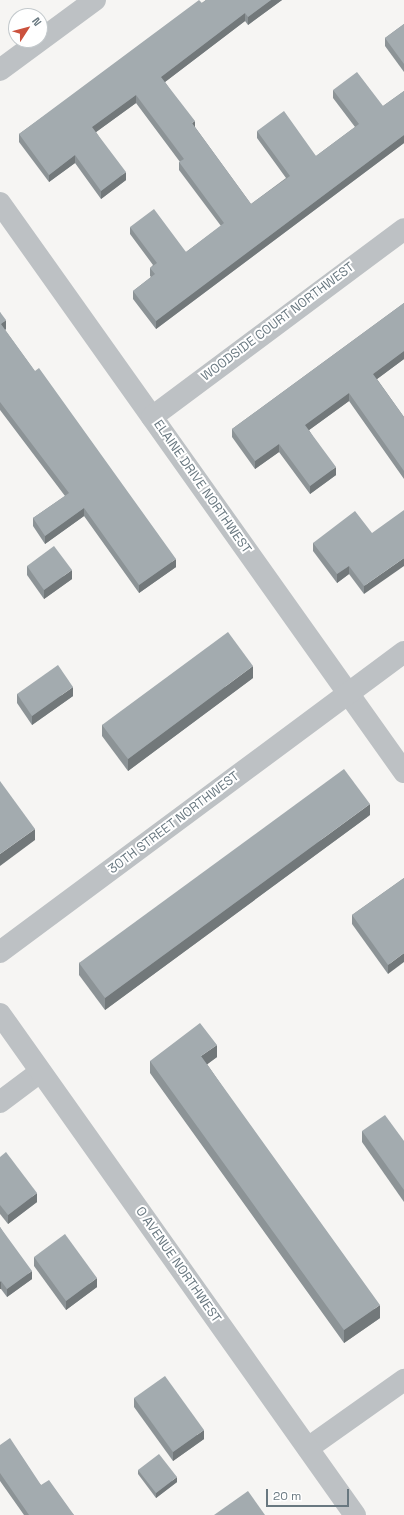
<!DOCTYPE html>
<html>
<head>
<meta charset="utf-8">
<style>
  body { margin:0 }
  #map { position:relative; width:404px; height:1515px; overflow:hidden; background:#f6f5f3; font-family:"Space Grotesk",sans-serif }
  div>[style] { position:absolute }
  .minor>* { height:22px; margin:-11px; padding:0 11px; transform-origin:11px; border-radius:11px; background:#bdc1c4 }
  .tertiary>* { height:22px; margin:-11px; padding:0 11px; transform-origin:11px; border-radius:11px; background:#bdc1c4 }
  .wall>* { inset:0; background:#8c9396 }
  .shaded-wall>* { inset:0; background:#72787a }
  .building>* { inset:0; background:#a3abaf }
  span { translate:-50% -50%; white-space:nowrap; text-align:center; line-height:1.15; -webkit-text-stroke:4px #fff; paint-order:stroke }
  .street-label { font-size:13px; color:#697880 }
  .north { position:absolute; left:8px; top:8px; width:40px; height:40px; box-sizing:border-box; background:#fff; border:1px solid #c3c9cc; border-radius:50%; rotate:54deg; font-size:11px; font-weight:700; line-height:16px; text-align:center; color:#697880 }
  .north::after { content:''; display:block; margin:auto; width:14px; height:18px; background:#cb513d; clip-path:polygon(50% 0,100% 100%,50% 72%,0 100%) }
  .scale { position:absolute; left:266px; top:1489px; width:83px; height:18px; box-sizing:border-box; border:2px solid #697880; border-top:0; padding-left:5px; font-size:12px; line-height:14px; white-space:nowrap; color:#697880; -webkit-text-stroke:3px #fff; paint-order:stroke }
</style>
</head>
<body>
<div id="map">
  <div class="minor">
    <i style="left:0;top:70px;width:118px;rotate:-36.4deg"></i>
    <i style="left:0;top:203px;width:698px;rotate:54.62deg"></i>
    <i style="left:152px;top:417px;width:314px;rotate:-36.7deg"></i>
    <i style="left:0;top:952px;width:503px;rotate:-36.6deg"></i>
    <i style="left:0;top:1102px;width:50px;rotate:-36.9deg"></i>
    <i style="left:308px;top:1448px;width:118px;rotate:-35.3deg"></i>
  </div>
  <div class="tertiary">
    <i style="left:0;top:1014px;width:614px;rotate:54.68deg"></i>
  </div>
  <div class="wall">
    <i style="clip-path:polygon(206px 0,282px 0,248px 25px,245px 21px,165px 82px,195px 127px,251px 204px,286px 178px,257px 138px,257px 131px,316px 156px,355px 127px,333px 98px,333px 90px,383px 106px,404px 91px,404px 143px,156px 329px,133px 299px,133px 291px,151px 277px,150px 276px,150px 268px,153px 265px,130px 234px,130px 227px,186px 252px,221px 226px,179px 170px,179px 162px,180px 162px,136px 103px,96px 132px,126px 180px,101px 199px,75px 163px,49px 182px,19px 142px,19px 134px)"></i>
    <i style="clip-path:polygon(404px 24px,404px 72px,385px 46px,385px 38px)"></i>
    <i style="clip-path:polygon(404px 303px,404px 359px,377px 379px,404px 417px,404px 479px,349px 401px,309px 430px,336px 475px,310px 494px,279px 452px,255px 469px,232px 437px,232px 429px)"></i>
    <i style="clip-path:polygon(0 312px,6px 329px,5px 330px,176px 567px,139px 593px,84px 516px,45px 544px,33px 526px,33px 518px,65px 496px,0 410px)"></i>
    <i style="clip-path:polygon(372px 533px,364px 594px,349px 574px,337px 583px,313px 551px,313px 543px)"></i>
    <i style="clip-path:polygon(27px 566px,72px 579px,44px 599px,27px 575px)"></i>
    <i style="clip-path:polygon(253px 678px,128px 771px,102px 736px,102px 725px)"></i>
    <i style="clip-path:polygon(17px 694px,73px 696px,32px 725px,17px 703px)"></i>
    <i style="clip-path:polygon(370px 815px,105px 1010px,79px 975px,79px 963px)"></i>
    <i style="clip-path:polygon(404px 878px,388px 974px,352px 924px,352px 915px)"></i>
    <i style="clip-path:polygon(217px 1057px,207px 1064px,380px 1318px,344px 1343px,150px 1073px,150px 1061px)"></i>
    <i style="clip-path:polygon(362px 1131px,404px 1141px,404px 1202px,362px 1142px)"></i>
    <i style="clip-path:polygon(0 1157px,37px 1202px,8px 1224px,0 1214px)"></i>
    <i style="clip-path:polygon(0 1227px,32px 1279px,7px 1297px,1px 1289px,0 1289px)"></i>
    <i style="clip-path:polygon(34px 1257px,97px 1287px,66px 1310px,34px 1266px)"></i>
    <i style="clip-path:polygon(134px 1398px,204px 1439px,173px 1461px,134px 1407px)"></i>
    <i style="clip-path:polygon(0 1445px,41px 1485px,74px 1515px,24px 1515px,0 1481px)"></i>
    <i style="clip-path:polygon(138px 1470px,177px 1482px,156px 1498px,138px 1474px)"></i>
  </div>
  <div class="shaded-wall">
    <i style="clip-path:polygon(271px 0,282px 0,248px 25px,248px 17px)"></i>
    <i style="clip-path:polygon(245px 13px,245px 21px,161px 85px,161px 77px)"></i>
    <i style="clip-path:polygon(136px 95px,136px 103px,92px 135px,92px 127px)"></i>
    <i style="clip-path:polygon(195px 121px,195px 129px,192px 123px)"></i>
    <i style="clip-path:polygon(404px 135px,404px 143px,156px 329px,156px 321px)"></i>
    <i style="clip-path:polygon(75px 155px,75px 163px,49px 182px,49px 175px)"></i>
    <i style="clip-path:polygon(126px 172px,126px 180px,101px 199px,101px 191px)"></i>
    <i style="clip-path:polygon(6px 320px,6px 329px,1px 333px,1px 324px)"></i>
    <i style="clip-path:polygon(404px 351px,404px 359px,373px 382px,373px 374px)"></i>
    <i style="clip-path:polygon(349px 393px,349px 401px,305px 433px,305px 425px)"></i>
    <i style="clip-path:polygon(279px 444px,279px 452px,255px 469px,255px 461px)"></i>
    <i style="clip-path:polygon(336px 467px,336px 475px,310px 494px,310px 486px)"></i>
    <i style="clip-path:polygon(84px 508px,84px 516px,45px 544px,45px 536px)"></i>
    <i style="clip-path:polygon(404px 558px,404px 566px,364px 594px,364px 586px)"></i>
    <i style="clip-path:polygon(176px 559px,176px 567px,139px 593px,139px 585px)"></i>
    <i style="clip-path:polygon(349px 566px,349px 574px,337px 583px,337px 574px)"></i>
    <i style="clip-path:polygon(72px 570px,72px 579px,44px 599px,44px 590px)"></i>
    <i style="clip-path:polygon(253px 666px,253px 678px,128px 771px,128px 759px)"></i>
    <i style="clip-path:polygon(73px 687px,73px 696px,32px 725px,32px 716px)"></i>
    <i style="clip-path:polygon(370px 804px,370px 815px,105px 1010px,105px 998px)"></i>
    <i style="clip-path:polygon(35px 829px,35px 840px,0 866px,0 854px)"></i>
    <i style="clip-path:polygon(404px 953px,404px 962px,388px 974px,388px 965px)"></i>
    <i style="clip-path:polygon(217px 1045px,217px 1057px,201px 1069px,201px 1056px)"></i>
    <i style="clip-path:polygon(37px 1193px,37px 1202px,8px 1224px,8px 1215px)"></i>
    <i style="clip-path:polygon(32px 1271px,32px 1279px,7px 1297px,7px 1289px)"></i>
    <i style="clip-path:polygon(97px 1278px,97px 1287px,66px 1310px,66px 1301px)"></i>
    <i style="clip-path:polygon(1px 1281px,1px 1289px,0 1289px,0 1282px)"></i>
    <i style="clip-path:polygon(380px 1305px,380px 1318px,344px 1343px,344px 1330px)"></i>
    <i style="clip-path:polygon(204px 1430px,204px 1439px,173px 1461px,173px 1452px)"></i>
    <i style="clip-path:polygon(177px 1477px,177px 1482px,156px 1498px,156px 1493px)"></i>
  </div>
  <div class="building">
    <i style="clip-path:polygon(199px 0,202px 3px,206px 0,271px 0,248px 17px,245px 13px,161px 77px,195px 121px,192px 123px,251px 204px,290px 176px,257px 131px,284px 111px,316px 156px,359px 124px,333px 90px,357px 72px,383px 106px,404px 91px,404px 135px,156px 321px,133px 291px,155px 274px,150px 268px,157px 263px,130px 227px,154px 209px,186px 252px,224px 223px,179px 162px,184px 159px,136px 95px,92px 127px,126px 172px,101px 191px,75px 155px,49px 175px,19px 134px)"></i>
    <i style="clip-path:polygon(404px 24px,404px 64px,385px 38px)"></i>
    <i style="clip-path:polygon(404px 303px,404px 351px,373px 374px,404px 417px,404px 471px,349px 393px,305px 425px,336px 467px,310px 486px,279px 444px,255px 461px,232px 429px)"></i>
    <i style="clip-path:polygon(0 312px,6px 320px,1px 324px,35px 371px,39px 368px,176px 559px,139px 585px,84px 508px,45px 536px,33px 518px,69px 493px,0 402px)"></i>
    <i style="clip-path:polygon(404px 510px,404px 558px,364px 586px,349px 566px,337px 574px,313px 543px,355px 511px,372px 533px)"></i>
    <i style="clip-path:polygon(54px 546px,72px 570px,44px 590px,27px 566px)"></i>
    <i style="clip-path:polygon(228px 632px,253px 666px,128px 759px,102px 725px)"></i>
    <i style="clip-path:polygon(58px 665px,73px 687px,32px 716px,17px 694px)"></i>
    <i style="clip-path:polygon(344px 769px,370px 804px,105px 998px,79px 963px)"></i>
    <i style="clip-path:polygon(0 781px,35px 829px,0 854px)"></i>
    <i style="clip-path:polygon(404px 878px,404px 953px,388px 965px,352px 915px)"></i>
    <i style="clip-path:polygon(200px 1023px,217px 1045px,201px 1056px,380px 1305px,344px 1330px,150px 1061px)"></i>
    <i style="clip-path:polygon(385px 1115px,404px 1141px,404px 1190px,362px 1131px)"></i>
    <i style="clip-path:polygon(6px 1152px,37px 1193px,8px 1215px,0 1205px,0 1157px)"></i>
    <i style="clip-path:polygon(0 1227px,32px 1271px,7px 1289px,1px 1281px,0 1282px)"></i>
    <i style="clip-path:polygon(65px 1234px,97px 1278px,66px 1301px,34px 1257px)"></i>
    <i style="clip-path:polygon(165px 1376px,204px 1430px,173px 1452px,134px 1398px)"></i>
    <i style="clip-path:polygon(10px 1438px,41px 1485px,49px 1480px,74px 1515px,29px 1515px,0 1473px,0 1445px)"></i>
    <i style="clip-path:polygon(159px 1454px,177px 1477px,156px 1493px,138px 1470px)"></i>
    <i style="clip-path:polygon(248px 1491px,265px 1515px,214px 1515px)"></i>
  </div>
  <div class="street-label">
    <span style="left:278px;top:322px;rotate:-37deg">WOODSIDE COURT NORTHWEST</span>
    <span style="left:202px;top:487px;rotate:55deg">ELAINE DRIVE NORTHWEST</span>
    <span style="left:174px;top:823px;rotate:-37deg">30TH STREET NORTHWEST</span>
    <span style="left:178px;top:1265px;rotate:55deg">O AVENUE NORTHWEST</span>
  </div>
  <div class="north">N</div>
  <div class="scale">20 m</div>
</div>
</body>
</html>
